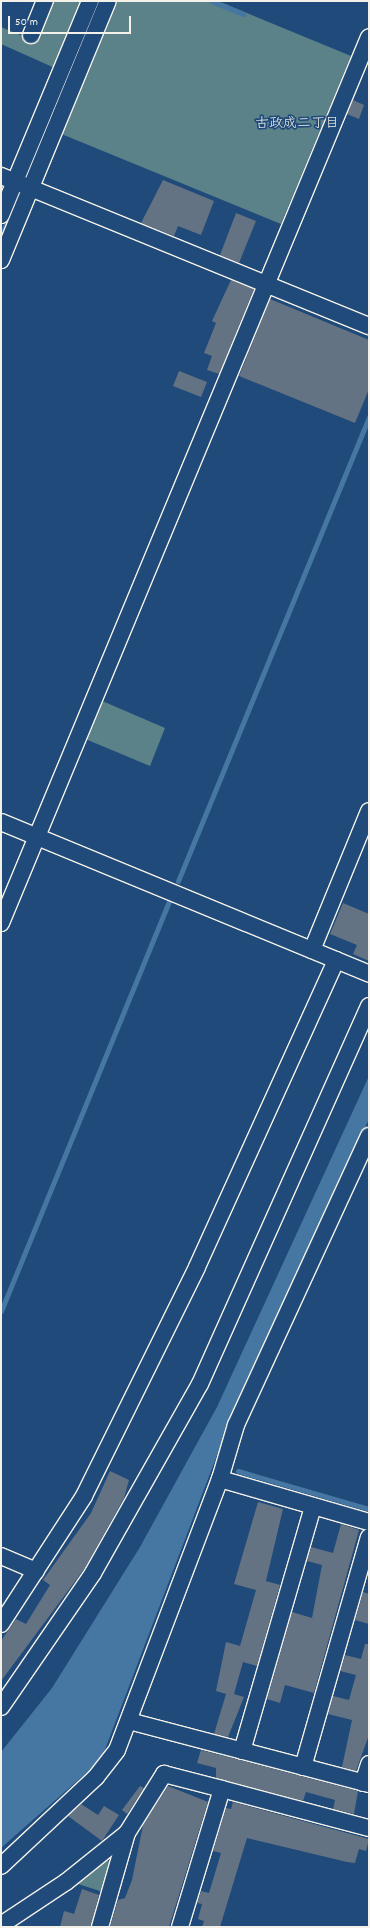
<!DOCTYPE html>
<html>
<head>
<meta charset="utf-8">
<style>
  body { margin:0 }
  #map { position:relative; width:370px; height:1928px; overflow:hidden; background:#1f4a7a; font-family:Dekko,"Klee One",sans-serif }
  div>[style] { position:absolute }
  .green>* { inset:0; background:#5a8288 }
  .water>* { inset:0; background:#4577a2 }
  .stream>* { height:5px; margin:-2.5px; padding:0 2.5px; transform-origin:2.5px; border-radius:2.5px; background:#4577a2 }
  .building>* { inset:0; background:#647383 }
  .roads { filter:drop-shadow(1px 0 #f4f1e8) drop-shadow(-1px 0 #f4f1e8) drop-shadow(0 1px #f4f1e8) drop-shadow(0 -1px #f4f1e8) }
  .street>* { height:16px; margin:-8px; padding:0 8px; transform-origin:8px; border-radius:8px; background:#1f4a7a }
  span { translate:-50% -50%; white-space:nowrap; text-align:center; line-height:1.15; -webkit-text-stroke:3.5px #1f4a7a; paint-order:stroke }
  .neighbourhood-label { font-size:14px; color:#f4f1e8 }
  .frame { position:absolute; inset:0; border:2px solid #f4f1e8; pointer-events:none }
  .scale { position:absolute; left:8px; top:16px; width:123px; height:18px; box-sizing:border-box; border:2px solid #f4f1e8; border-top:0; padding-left:5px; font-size:12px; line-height:14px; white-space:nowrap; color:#f4f1e8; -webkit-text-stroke:3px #1f4a7a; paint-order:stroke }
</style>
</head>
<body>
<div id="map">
  <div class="green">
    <i style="clip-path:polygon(52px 1px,85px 1px,57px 69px,1px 44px,1px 27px,35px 41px)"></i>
    <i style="clip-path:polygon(112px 1px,218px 1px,351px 56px,281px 224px,59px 133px)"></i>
    <i style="clip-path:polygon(100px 700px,165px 728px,150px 766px,83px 738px)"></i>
    <i style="clip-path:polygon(101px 1861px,112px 1861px,103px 1892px,75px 1883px)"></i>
  </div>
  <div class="water">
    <i style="clip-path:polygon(369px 1076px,369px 1119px,235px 1408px,101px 1760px,1px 1848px,1px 1752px,52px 1688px,140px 1547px,217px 1407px)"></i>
  </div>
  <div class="stream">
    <i style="left:211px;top:1px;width:35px;rotate:22deg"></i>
    <i style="left:29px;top:170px;width:152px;rotate:-67.1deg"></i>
    <i style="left:1px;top:236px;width:48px;rotate:-67.8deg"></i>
    <i style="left:178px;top:881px;width:502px;rotate:-67.63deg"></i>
    <i style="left:1px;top:1311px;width:442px;rotate:-67.7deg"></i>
    <i style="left:238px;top:1471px;width:136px;rotate:16.2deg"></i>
  </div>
  <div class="building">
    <i style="clip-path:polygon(353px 100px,364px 105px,359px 119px,347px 114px)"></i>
    <i style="clip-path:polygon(163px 180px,214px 201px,201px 235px,178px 226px,174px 236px,141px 223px)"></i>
    <i style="clip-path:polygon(236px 213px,256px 221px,239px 263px,220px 255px)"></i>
    <i style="clip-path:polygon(231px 280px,254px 289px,219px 374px,207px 370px,212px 356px,204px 353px,216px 323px,212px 321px)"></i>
    <i style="clip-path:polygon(270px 299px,369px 340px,369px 389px,355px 423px,239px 376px)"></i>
    <i style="clip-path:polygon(179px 371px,207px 382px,201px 397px,173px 386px)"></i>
    <i style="clip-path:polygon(343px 903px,369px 914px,369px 961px,353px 954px,357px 945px,330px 934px)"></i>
    <i style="clip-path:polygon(110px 1471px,129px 1480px,124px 1498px,85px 1568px,1px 1681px,1px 1641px,16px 1619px,26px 1624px,50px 1585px,43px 1580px,91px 1513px)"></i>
    <i style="clip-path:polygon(258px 1502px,283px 1509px,266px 1581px,280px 1585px,257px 1666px,243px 1662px,234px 1694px,244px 1697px,228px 1737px,214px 1734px,226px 1694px,216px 1691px,226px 1642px,240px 1646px,256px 1590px,234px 1584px)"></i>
    <i style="clip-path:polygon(341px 1524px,359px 1530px,314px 1693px,285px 1685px,280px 1703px,267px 1699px,292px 1612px,312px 1618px,322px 1565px,307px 1561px,311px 1547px,333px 1553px)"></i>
    <i style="clip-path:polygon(363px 1592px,369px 1594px,369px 1624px,355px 1620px)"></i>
    <i style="clip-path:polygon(365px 1644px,369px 1644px,369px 1735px,356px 1771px,342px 1767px,352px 1720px,328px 1714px,333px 1696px,349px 1700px,356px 1675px,340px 1671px,345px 1655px,361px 1659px)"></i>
    <i style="clip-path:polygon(201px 1750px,358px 1791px,354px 1814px,333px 1809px,335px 1800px,306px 1792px,303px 1801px,216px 1778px,216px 1768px,197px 1763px)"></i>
    <i style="clip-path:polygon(140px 1786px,144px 1788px,127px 1814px,122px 1810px)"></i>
    <i style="clip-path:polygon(168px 1786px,208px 1802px,169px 1927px,110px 1927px,118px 1900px,125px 1898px,132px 1880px,143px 1825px)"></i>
    <i style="clip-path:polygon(233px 1802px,369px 1839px,366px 1851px,359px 1849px,355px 1863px,347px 1862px,247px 1838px,220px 1927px,202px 1927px,204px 1921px,198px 1919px,202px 1904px,197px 1903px,201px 1891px,209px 1893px,221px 1853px,213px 1851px,226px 1808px,231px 1809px)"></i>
    <i style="clip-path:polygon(81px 1804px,98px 1815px,104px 1806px,119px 1815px,102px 1841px,68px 1816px)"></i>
    <i style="clip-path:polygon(82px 1889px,99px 1895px,91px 1927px,60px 1927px,64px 1911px,74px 1914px)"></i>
  </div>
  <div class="roads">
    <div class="street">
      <i style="left:31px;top:35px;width:37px;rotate:-68deg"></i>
      <i style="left:1px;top:176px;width:397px;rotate:22.2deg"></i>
      <i style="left:1px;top:215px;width:232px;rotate:-67.4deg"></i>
      <i style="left:1px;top:260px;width:280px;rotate:-67.6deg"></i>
      <i style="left:1px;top:822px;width:398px;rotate:22.4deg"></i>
      <i style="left:1px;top:923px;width:959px;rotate:-67.44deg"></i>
      <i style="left:312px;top:950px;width:150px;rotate:-67.7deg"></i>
      <i style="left:220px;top:1479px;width:155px;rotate:16.1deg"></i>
      <i style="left:1px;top:1556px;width:38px;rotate:23deg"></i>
      <i style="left:1px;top:1624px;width:153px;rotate:-57deg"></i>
      <i style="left:84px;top:1496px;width:255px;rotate:-63.7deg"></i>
      <i style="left:197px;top:1267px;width:337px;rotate:-65.6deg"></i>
      <i style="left:1px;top:1707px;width:163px;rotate:-55.5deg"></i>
      <i style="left:93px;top:1573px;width:217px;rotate:-60.5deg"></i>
      <i style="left:200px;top:1384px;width:414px;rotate:-65.9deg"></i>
      <i style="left:129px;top:1721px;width:248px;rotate:14.7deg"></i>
      <i style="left:242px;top:1751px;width:255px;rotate:-73.8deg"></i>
      <i style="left:303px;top:1767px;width:239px;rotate:-74deg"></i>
      <i style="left:363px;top:1783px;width:20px;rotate:-72deg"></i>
      <i style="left:1px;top:1866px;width:130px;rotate:-43.1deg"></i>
      <i style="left:96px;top:1777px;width:34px;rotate:-52deg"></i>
      <i style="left:117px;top:1750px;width:290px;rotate:-69.2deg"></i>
      <i style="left:220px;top:1479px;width:56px;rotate:-73.5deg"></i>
      <i style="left:236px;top:1425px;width:318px;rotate:-65.3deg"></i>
      <i style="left:1px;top:1925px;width:78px;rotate:-33.5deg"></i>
      <i style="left:66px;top:1882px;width:78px;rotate:-38.8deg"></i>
      <i style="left:127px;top:1833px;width:70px;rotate:-57.9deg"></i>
      <i style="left:164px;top:1774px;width:60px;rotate:14.5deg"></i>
      <i style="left:100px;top:1927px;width:98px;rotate:-74deg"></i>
      <i style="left:180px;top:1927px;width:144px;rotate:-73.1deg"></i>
      <i style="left:222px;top:1789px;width:152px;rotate:14.9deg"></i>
    </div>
  </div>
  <div class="neighbourhood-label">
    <span style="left:297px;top:124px">古政成二丁目</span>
  </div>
  <div class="frame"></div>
  <div class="scale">50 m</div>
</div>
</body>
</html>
